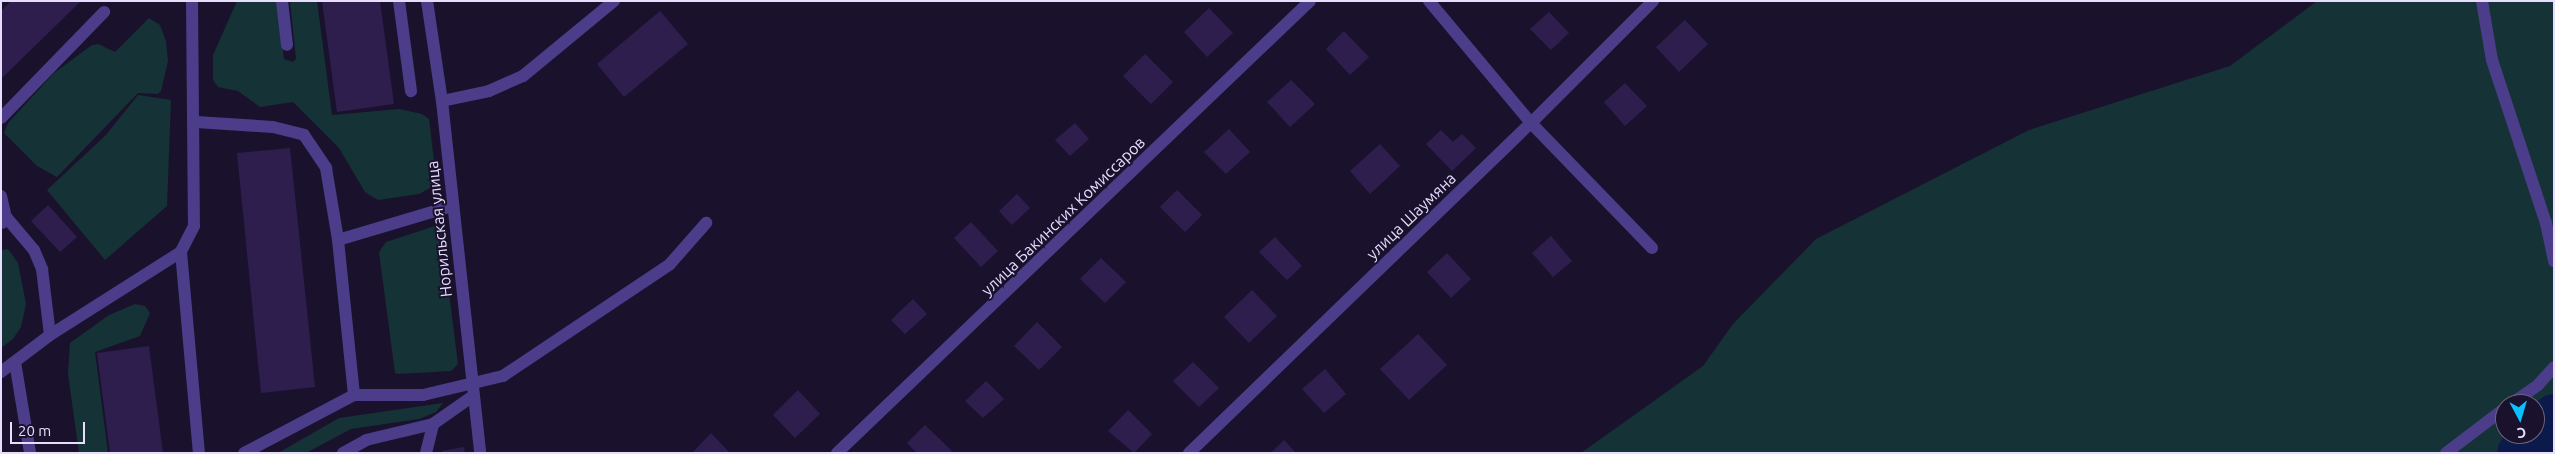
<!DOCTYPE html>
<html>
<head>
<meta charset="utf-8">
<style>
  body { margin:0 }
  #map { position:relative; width:2555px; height:454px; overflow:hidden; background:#1a122c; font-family:Ubuntu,sans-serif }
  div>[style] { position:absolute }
  .green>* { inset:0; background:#153236 }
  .river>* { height:45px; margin:-22.5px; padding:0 22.5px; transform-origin:22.5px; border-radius:22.5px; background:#0b194b }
  .building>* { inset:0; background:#2e1e4d }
  .lane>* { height:12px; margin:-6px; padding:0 6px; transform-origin:6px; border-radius:6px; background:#4c3d8a }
  .street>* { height:12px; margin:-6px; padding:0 6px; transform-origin:6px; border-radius:6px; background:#4c3d8a }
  span { translate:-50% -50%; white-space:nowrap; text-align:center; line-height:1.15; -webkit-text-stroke:4px #1a122c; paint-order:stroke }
  .street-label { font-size:16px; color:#e6ddff }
  .frame { position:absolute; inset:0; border:2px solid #e6ddff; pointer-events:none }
  .north { position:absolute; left:2495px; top:394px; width:50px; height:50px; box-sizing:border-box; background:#1a122c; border:1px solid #6c6380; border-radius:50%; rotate:174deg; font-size:14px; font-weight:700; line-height:20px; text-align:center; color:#e6ddff }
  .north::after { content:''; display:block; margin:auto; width:18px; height:22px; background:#0ac0fe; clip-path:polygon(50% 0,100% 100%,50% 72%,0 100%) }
  .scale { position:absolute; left:10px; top:422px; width:75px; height:22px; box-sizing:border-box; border:2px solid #e6ddff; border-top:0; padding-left:6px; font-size:15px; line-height:18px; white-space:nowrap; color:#e6ddff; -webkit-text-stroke:4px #1a122c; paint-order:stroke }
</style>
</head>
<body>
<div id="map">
  <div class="green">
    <i style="clip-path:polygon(237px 1px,277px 1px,284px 59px,293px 62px,296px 59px,290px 1px,317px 1px,332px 115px,399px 109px,422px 114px,429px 119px,436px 177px,434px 186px,419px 194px,378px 200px,365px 192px,339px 148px,293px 102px,260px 107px,238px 91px,218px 87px,213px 80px,213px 55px)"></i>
    <i style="clip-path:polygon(evenodd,2317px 1px,2554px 1px,2554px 453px,1581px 453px,1703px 366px,1733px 324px,1816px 239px,2029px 130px,2230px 66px,2317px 1px,2505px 404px,2535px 404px,2535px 434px,2505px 434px,2505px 404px)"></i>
    <i style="clip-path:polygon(149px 18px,160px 25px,166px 41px,168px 61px,161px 91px,158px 94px,138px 93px,57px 177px,37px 166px,4px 133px,8px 123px,54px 73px,92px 45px,98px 44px,115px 52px)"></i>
    <i style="clip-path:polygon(138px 95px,171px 100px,167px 206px,105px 260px,47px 190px,106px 135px)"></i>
    <i style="clip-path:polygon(435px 226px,441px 230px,458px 364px,451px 371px,398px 374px,395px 373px,379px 252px,386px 242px)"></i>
    <i style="clip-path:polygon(8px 249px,18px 263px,26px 304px,21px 327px,13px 339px,1px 348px,1px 250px)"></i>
    <i style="clip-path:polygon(135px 304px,145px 306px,150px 313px,140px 336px,95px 352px,108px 453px,79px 453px,68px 374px,70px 343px,109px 315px)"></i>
    <i style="clip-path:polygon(443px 403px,436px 412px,419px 419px,351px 429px,306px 453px,278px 453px,339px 418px)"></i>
  </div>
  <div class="river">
    <i style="left:2519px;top:453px;width:51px;rotate:-46.6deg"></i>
  </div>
  <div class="building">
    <i style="clip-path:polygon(11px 1px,81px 1px,1px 79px,1px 11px)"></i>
    <i style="clip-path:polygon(322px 1px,380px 1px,394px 104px,337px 112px)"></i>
    <i style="clip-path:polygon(1209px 8px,1233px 33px,1207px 57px,1184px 32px)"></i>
    <i style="clip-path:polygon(660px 11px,688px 44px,624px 97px,597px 64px)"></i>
    <i style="clip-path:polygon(1549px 12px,1569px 33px,1551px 50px,1530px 29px)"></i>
    <i style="clip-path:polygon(1685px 20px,1708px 44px,1679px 72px,1656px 47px)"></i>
    <i style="clip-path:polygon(1344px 31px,1369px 57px,1350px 75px,1326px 49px)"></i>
    <i style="clip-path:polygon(1145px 54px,1173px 82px,1151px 104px,1123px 76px)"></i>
    <i style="clip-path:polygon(1291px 80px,1315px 104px,1290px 127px,1267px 102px)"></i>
    <i style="clip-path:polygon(1625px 83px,1647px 106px,1625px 126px,1604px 102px)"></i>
    <i style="clip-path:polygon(1075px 123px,1089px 139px,1070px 156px,1055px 140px)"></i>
    <i style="clip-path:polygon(1229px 129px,1250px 152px,1226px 174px,1204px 152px)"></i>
    <i style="clip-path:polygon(1441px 130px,1453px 142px,1462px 134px,1476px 148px,1452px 171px,1426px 144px)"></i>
    <i style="clip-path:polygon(1380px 144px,1400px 166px,1370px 194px,1350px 171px)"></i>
    <i style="clip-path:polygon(290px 148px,315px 387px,261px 393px,237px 153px)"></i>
    <i style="clip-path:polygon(1177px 190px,1202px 215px,1185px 232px,1160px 207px)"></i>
    <i style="clip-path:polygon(1017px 194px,1030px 208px,1012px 225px,999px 211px)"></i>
    <i style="clip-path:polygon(48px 205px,77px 237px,60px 252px,31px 221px)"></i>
    <i style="clip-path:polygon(971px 222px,998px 251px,981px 267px,954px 238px)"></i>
    <i style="clip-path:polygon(1551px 236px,1572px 261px,1553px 277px,1532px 253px)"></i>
    <i style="clip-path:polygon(1275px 237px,1302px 266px,1287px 280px,1259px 252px)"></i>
    <i style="clip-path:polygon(1447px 253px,1471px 279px,1451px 298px,1427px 272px)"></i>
    <i style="clip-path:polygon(1101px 258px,1126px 282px,1105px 303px,1080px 279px)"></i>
    <i style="clip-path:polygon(1252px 290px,1277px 316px,1249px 343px,1224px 317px)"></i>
    <i style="clip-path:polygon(913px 299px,927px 314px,905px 334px,891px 320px)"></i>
    <i style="clip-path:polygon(1037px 322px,1062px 347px,1039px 370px,1014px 346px)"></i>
    <i style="clip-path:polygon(1418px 334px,1447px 365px,1409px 400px,1380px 369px)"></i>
    <i style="clip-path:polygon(149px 346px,163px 453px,110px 453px,97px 353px)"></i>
    <i style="clip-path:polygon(1193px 362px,1219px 388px,1199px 407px,1173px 381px)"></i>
    <i style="clip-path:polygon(1325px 369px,1346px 394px,1324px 413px,1302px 389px)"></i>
    <i style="clip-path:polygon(986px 381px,1004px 399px,983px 418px,965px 401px)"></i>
    <i style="clip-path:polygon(798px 390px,820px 414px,795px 438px,773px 415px)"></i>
    <i style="clip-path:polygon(1128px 410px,1152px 434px,1134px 453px,1108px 431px)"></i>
    <i style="clip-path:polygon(925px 425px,952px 451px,950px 453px,917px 453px,907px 443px)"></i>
    <i style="clip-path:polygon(711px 433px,730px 453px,692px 453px)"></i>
    <i style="clip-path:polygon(1284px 440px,1296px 453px,1271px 453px)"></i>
    <i style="clip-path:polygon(464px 447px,465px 453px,442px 453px,442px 451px)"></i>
  </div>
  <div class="lane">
    <i style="left:192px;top:1px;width:225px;rotate:89.5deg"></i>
    <i style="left:194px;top:226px;width:29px;rotate:117deg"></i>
    <i style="left:181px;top:252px;width:202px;rotate:84.9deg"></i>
    <i style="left:282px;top:1px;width:44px;rotate:83.5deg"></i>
    <i style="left:399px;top:1px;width:91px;rotate:82.4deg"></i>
    <i style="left:2482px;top:1px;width:60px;rotate:80.4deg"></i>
    <i style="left:2492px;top:60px;width:172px;rotate:71.7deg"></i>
    <i style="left:2546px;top:223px;width:39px;rotate:78deg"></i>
    <i style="left:1px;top:118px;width:148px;rotate:-45.8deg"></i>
    <i style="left:196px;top:122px;width:77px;rotate:3.7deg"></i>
    <i style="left:273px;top:127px;width:32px;rotate:14deg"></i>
    <i style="left:304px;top:135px;width:40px;rotate:56deg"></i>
    <i style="left:326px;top:168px;width:73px;rotate:80.5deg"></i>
    <i style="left:338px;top:240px;width:156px;rotate:84.1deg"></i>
    <i style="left:354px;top:395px;width:124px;rotate:152.2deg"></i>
    <i style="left:1px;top:196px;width:22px;rotate:77deg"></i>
    <i style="left:6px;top:217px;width:7px;rotate:124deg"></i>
    <i style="left:6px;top:217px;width:43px;rotate:49.7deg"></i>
    <i style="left:34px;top:250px;width:21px;rotate:67deg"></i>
    <i style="left:42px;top:269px;width:66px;rotate:83.1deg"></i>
    <i style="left:338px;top:240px;width:119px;rotate:-16.6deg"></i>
    <i style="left:15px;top:362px;width:92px;rotate:80.6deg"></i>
    <i style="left:1px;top:372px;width:61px;rotate:-37.1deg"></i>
    <i style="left:50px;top:335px;width:155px;rotate:-32.4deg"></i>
    <i style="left:354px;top:395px;width:69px"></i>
    <i style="left:423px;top:395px;width:82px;rotate:-13.4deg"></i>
    <i style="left:503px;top:376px;width:201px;rotate:-33.8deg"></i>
    <i style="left:670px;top:264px;width:55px;rotate:-48.7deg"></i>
    <i style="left:2511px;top:404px;width:33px;rotate:-35deg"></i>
    <i style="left:2538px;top:385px;width:24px;rotate:-48deg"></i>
    <i style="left:343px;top:453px;width:26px;rotate:-29deg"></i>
    <i style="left:366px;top:440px;width:69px;rotate:-13.4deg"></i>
    <i style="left:433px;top:424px;width:49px;rotate:-35deg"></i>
    <i style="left:426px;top:453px;width:30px;rotate:-76deg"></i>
    <i style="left:2446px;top:453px;width:74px;rotate:-37.3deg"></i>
  </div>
  <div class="street">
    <i style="left:427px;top:1px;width:101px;rotate:81.5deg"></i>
    <i style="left:442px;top:101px;width:354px;rotate:83.8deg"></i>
    <i style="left:1429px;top:1px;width:159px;rotate:50.1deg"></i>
    <i style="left:1531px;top:123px;width:174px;rotate:45.9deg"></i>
    <i style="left:442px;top:101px;width:48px;rotate:-12deg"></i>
    <i style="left:489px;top:91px;width:37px;rotate:-24deg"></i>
    <i style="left:523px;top:76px;width:118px;rotate:-39.5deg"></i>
    <i style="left:837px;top:453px;width:654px;rotate:-43.7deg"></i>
    <i style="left:1189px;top:453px;width:475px;rotate:-44deg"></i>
    <i style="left:1531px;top:123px;width:173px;rotate:-45deg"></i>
  </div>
  <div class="street-label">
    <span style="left:1063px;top:216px;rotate:-44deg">улица Бакинских Комиссаров</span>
    <span style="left:1411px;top:216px;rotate:-44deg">улица Шаумяна</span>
    <span style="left:439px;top:229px;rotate:-96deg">Норильская улица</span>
  </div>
  <div class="frame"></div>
  <div class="north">С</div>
  <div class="scale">20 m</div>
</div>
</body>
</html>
